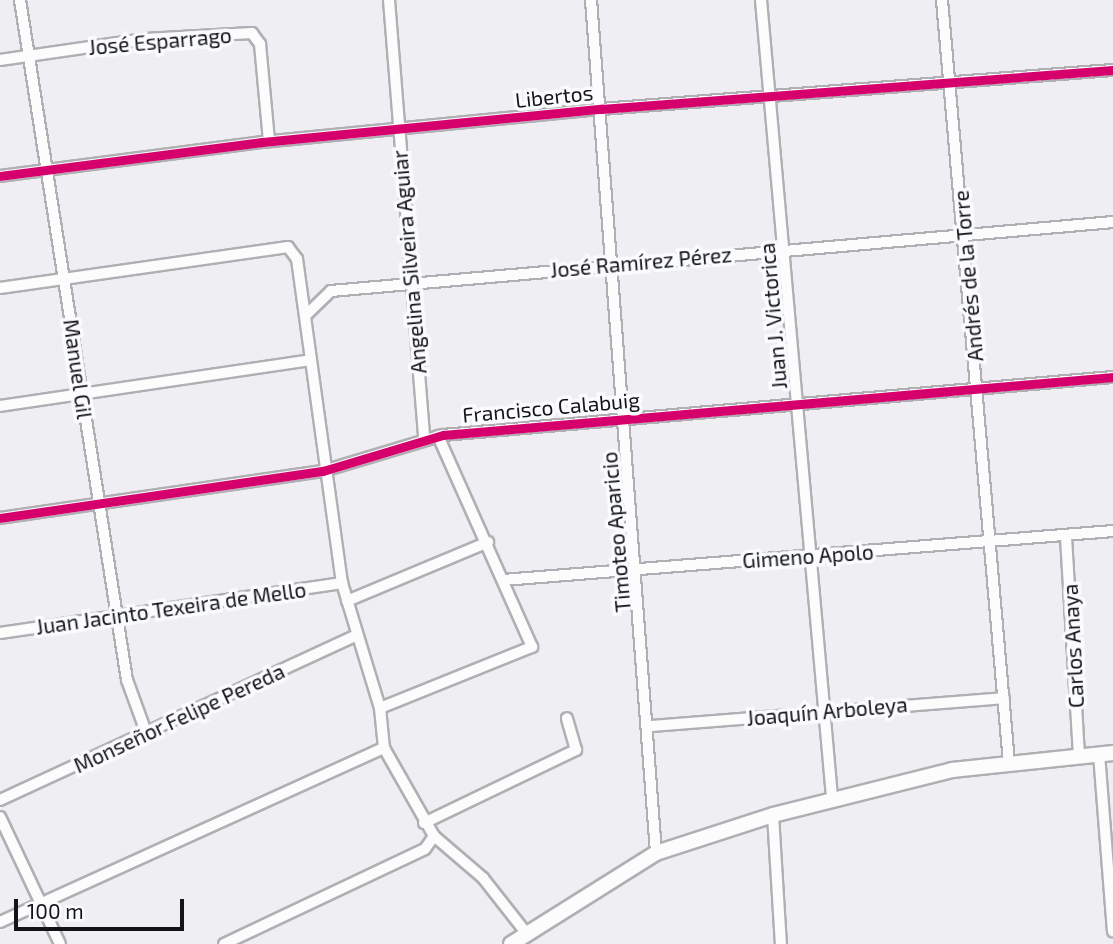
<!DOCTYPE html>
<html>
<head>
<meta charset="utf-8">
<style>
  body { margin:0 }
  #map { position:relative; width:1113px; height:944px; overflow:hidden; background:#eeeef3; font-family:"Exo 2",sans-serif }
  div>[style] { position:absolute }
  .roads { filter:drop-shadow(2px 0 #b0b0b4) drop-shadow(-2px 0 #b0b0b4) drop-shadow(0 2px #b0b0b4) drop-shadow(0 -2px #b0b0b4) }
  .minor>* { height:10px; margin:-5px; padding:0 5px; transform-origin:5px; border-radius:5px; background:#fcfcfd }
  .tertiary>* { height:14px; margin:-7px; padding:0 7px; transform-origin:7px; border-radius:7px; background:#fcfcfd }
  .cycleway>* { height:9px; margin:-4.5px; padding:0 4.5px; transform-origin:4.5px; border-radius:4.5px; background:#d6006c }
  span { translate:-50% -50%; white-space:nowrap; text-align:center; line-height:1.15; -webkit-text-stroke:7px #fafbff; paint-order:stroke }
  .street-label { font-size:21px; color:#141416 }
  .scale { position:absolute; left:14px; top:899px; width:170px; height:32px; box-sizing:border-box; border:4px solid #141416; border-top:0; padding-left:9px; font-size:21px; line-height:24px; white-space:nowrap; color:#141416; -webkit-text-stroke:5px #fafbff; paint-order:stroke }
</style>
</head>
<body>
<div id="map">
  <div class="roads">
    <div class="minor">
      <i style="left:20px;top:0;width:688px;rotate:81.06deg"></i>
      <i style="left:127px;top:680px;width:59px;rotate:70deg"></i>
      <i style="left:389px;top:0;width:440px;rotate:85.4deg"></i>
      <i style="left:591px;top:0;width:855px;rotate:85.64deg"></i>
      <i style="left:761px;top:0;width:800px;rotate:84.91deg"></i>
      <i style="left:942px;top:0;width:765px;rotate:84.98deg"></i>
      <i style="left:0;top:60px;width:147px;rotate:-8.2deg"></i>
      <i style="left:145px;top:39px;width:107px;rotate:-3.2deg"></i>
      <i style="left:252px;top:33px;width:14px;rotate:54deg"></i>
      <i style="left:260px;top:44px;width:97px;rotate:84.7deg"></i>
      <i style="left:0;top:176px;width:264px;rotate:-7.4deg"></i>
      <i style="left:262px;top:142px;width:341px;rotate:-5.6deg"></i>
      <i style="left:601px;top:109px;width:513px;rotate:-4.36deg"></i>
      <i style="left:0;top:288px;width:291px;rotate:-8.1deg"></i>
      <i style="left:288px;top:247px;width:15px;rotate:53deg"></i>
      <i style="left:297px;top:259px;width:327px;rotate:82.1deg"></i>
      <i style="left:342px;top:583px;width:131px;rotate:73.1deg"></i>
      <i style="left:380px;top:708px;width:40px;rotate:84.3deg"></i>
      <i style="left:384px;top:748px;width:101px;rotate:60.4deg"></i>
      <i style="left:434px;top:836px;width:65px;rotate:40.6deg"></i>
      <i style="left:483px;top:878px;width:71px;rotate:51.8deg"></i>
      <i style="left:305px;top:316px;width:36px;rotate:-44deg"></i>
      <i style="left:331px;top:291px;width:785px;rotate:-5.04deg"></i>
      <i style="left:0;top:406px;width:314px;rotate:-8.4deg"></i>
      <i style="left:0;top:518px;width:326px;rotate:-8.3deg"></i>
      <i style="left:323px;top:471px;width:125px;rotate:-16.7deg"></i>
      <i style="left:443px;top:435px;width:673px;rotate:-4.95deg"></i>
      <i style="left:1066px;top:537px;width:218px;rotate:86.6deg"></i>
      <i style="left:503px;top:580px;width:612px;rotate:-4.59deg"></i>
      <i style="left:347px;top:601px;width:153px;rotate:-22.7deg"></i>
      <i style="left:0;top:633px;width:346px;rotate:-8.3deg"></i>
      <i style="left:380px;top:708px;width:164px;rotate:-21.9deg"></i>
      <i style="left:532px;top:647px;width:231px;rotate:-114deg"></i>
      <i style="left:650px;top:726px;width:355px;rotate:-4.5deg"></i>
      <i style="left:1099px;top:754px;width:178px;rotate:85.5deg"></i>
      <i style="left:0;top:800px;width:393px;rotate:-24.8deg"></i>
      <i style="left:773px;top:815px;width:129px;rotate:86.5deg"></i>
      <i style="left:0;top:817px;width:140px;rotate:64.7deg"></i>
      <i style="left:424px;top:823px;width:169px;rotate:-25.7deg"></i>
      <i style="left:576px;top:750px;width:33px;rotate:-106deg"></i>
      <i style="left:0;top:922px;width:422px;rotate:-24.4deg"></i>
      <i style="left:224px;top:944px;width:222px;rotate:-25.3deg"></i>
      <i style="left:425px;top:849px;width:16px;rotate:-55deg"></i>
    </div>
    <div class="tertiary">
      <i style="left:511px;top:944px;width:171px;rotate:-32.1deg"></i>
      <i style="left:656px;top:853px;width:123px;rotate:-18deg"></i>
      <i style="left:773px;top:815px;width:185px;rotate:-14.1deg"></i>
      <i style="left:952px;top:770px;width:162px;rotate:-6deg"></i>
    </div>
  </div>
  <div class="cycleway">
    <i style="left:0;top:176px;width:264px;rotate:-7.4deg"></i>
    <i style="left:262px;top:142px;width:341px;rotate:-5.6deg"></i>
    <i style="left:601px;top:109px;width:513px;rotate:-4.36deg"></i>
    <i style="left:0;top:518px;width:326px;rotate:-8.3deg"></i>
    <i style="left:323px;top:471px;width:125px;rotate:-16.7deg"></i>
    <i style="left:443px;top:435px;width:673px;rotate:-4.95deg"></i>
  </div>
  <div class="street-label">
    <span style="left:160px;top:41px;rotate:-5deg">José Esparrago</span>
    <span style="left:554px;top:96px;rotate:-6deg">Libertos</span>
    <span style="left:409px;top:262px;rotate:-95deg">Angelina Silveira Aguiar</span>
    <span style="left:641px;top:262px;rotate:-5deg">José Ramírez Pérez</span>
    <span style="left:968px;top:276px;rotate:-95deg">Andrés de la Torre</span>
    <span style="left:773px;top:316px;rotate:-95deg">Juan J. Victorica</span>
    <span style="left:78px;top:369px;rotate:82deg">Manuel Gil</span>
    <span style="left:551px;top:407px;rotate:-5deg">Francisco Calabuig</span>
    <span style="left:616px;top:532px;rotate:-95deg">Timoteo Aparicio</span>
    <span style="left:808px;top:556px;rotate:-4deg">Gimeno Apolo</span>
    <span style="left:171px;top:608px;rotate:-8deg">Juan Jacinto Texeira de Mello</span>
    <span style="left:1073px;top:646px;rotate:-93deg">Carlos Anaya</span>
    <span style="left:827px;top:711px;rotate:-5deg">Joaquín Arboleya</span>
    <span style="left:179px;top:718px;rotate:-25deg">Monseñor Felipe Pereda</span>
  </div>
  <div class="scale">100 m</div>
</div>
</body>
</html>
